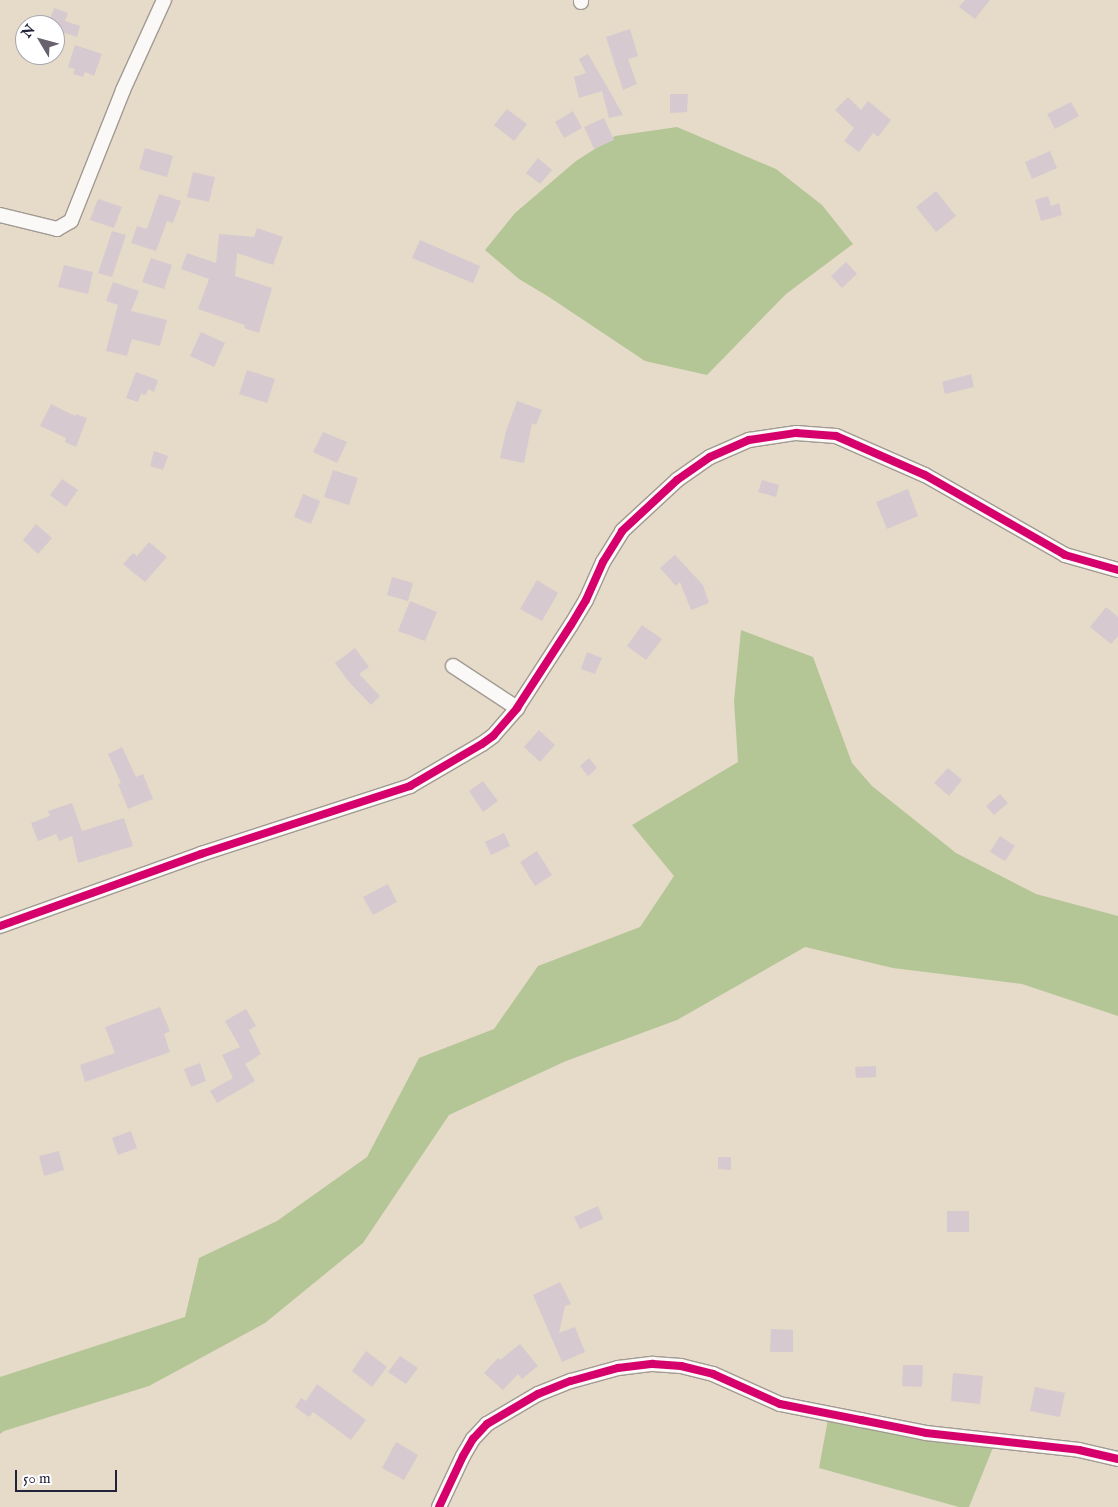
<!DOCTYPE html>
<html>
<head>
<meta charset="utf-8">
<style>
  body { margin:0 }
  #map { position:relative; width:1118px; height:1507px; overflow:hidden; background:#e6dac9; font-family:"IM FELL English",serif }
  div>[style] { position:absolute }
  .forest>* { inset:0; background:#b4c696 }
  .building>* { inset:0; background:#d6cad0 }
  .roads { filter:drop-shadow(1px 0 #a19a93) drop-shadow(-1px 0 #a19a93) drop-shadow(0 1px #a19a93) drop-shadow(0 -1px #a19a93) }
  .street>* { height:14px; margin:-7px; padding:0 7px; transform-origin:7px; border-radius:7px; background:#fbf9f7 }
  .cycleway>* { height:8px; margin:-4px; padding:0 4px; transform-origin:4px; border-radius:4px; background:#d6006c }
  span { translate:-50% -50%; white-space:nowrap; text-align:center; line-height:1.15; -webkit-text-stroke:5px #fff; paint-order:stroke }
  .north { position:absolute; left:15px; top:15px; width:50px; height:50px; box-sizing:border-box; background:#fff; border:1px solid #a7a7b1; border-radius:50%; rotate:307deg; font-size:14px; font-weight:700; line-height:20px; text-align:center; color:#22223b }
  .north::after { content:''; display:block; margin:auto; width:18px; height:22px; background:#67626d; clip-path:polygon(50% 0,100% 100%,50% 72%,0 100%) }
  .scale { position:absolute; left:15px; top:1470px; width:102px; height:22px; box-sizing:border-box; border:2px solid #22223b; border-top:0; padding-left:6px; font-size:15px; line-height:18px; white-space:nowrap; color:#22223b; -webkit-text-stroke:4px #fff; paint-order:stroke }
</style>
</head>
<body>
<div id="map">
  <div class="forest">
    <i style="clip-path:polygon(677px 127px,776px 169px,822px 205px,853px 244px,786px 294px,707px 375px,645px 361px,549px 297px,519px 279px,485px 250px,515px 213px,576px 161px,615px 136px)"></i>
    <i style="clip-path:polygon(741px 630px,813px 657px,852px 763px,872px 786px,956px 853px,1036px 894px,1118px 916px,1118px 1016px,1022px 984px,893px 968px,805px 947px,677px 1020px,566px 1061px,449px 1115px,363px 1243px,265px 1323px,149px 1386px,4px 1431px,0 1434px,0 1377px,185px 1317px,199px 1258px,277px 1221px,367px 1157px,419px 1058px,494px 1029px,538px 966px,640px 927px,674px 876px,632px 825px,738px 762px,734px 701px)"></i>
    <i style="clip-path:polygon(829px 1414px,996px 1440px,969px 1507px,959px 1507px,819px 1468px)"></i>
  </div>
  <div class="building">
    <i style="clip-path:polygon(965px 0,990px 0,975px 19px,959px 7px)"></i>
    <i style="clip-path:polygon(54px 8px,68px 13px,65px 21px,80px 26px,77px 37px,62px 32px,57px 46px,55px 45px,55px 25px,48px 25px)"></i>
    <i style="clip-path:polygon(630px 29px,638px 56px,628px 59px,637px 84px,623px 90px,606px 37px)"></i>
    <i style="clip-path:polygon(75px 45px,102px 54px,94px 76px,85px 72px,83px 77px,73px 74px,75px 69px,68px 67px)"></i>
    <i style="clip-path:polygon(588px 54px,609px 90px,623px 115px,609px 118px,602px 91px,579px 98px,574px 77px,586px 73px,579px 59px)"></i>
    <i style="clip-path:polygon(670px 94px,688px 94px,687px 112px,670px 113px)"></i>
    <i style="clip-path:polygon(848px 97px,861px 110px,868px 101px,891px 120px,878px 137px,873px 133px,859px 152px,844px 141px,854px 128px,835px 110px)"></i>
    <i style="clip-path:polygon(1071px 102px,1079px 116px,1055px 129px,1047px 114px)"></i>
    <i style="clip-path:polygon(507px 109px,527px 124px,514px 141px,494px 125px)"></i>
    <i style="clip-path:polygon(573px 111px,582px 128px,564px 138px,555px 122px)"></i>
    <i style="clip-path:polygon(604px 118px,614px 140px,594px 149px,584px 127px)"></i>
    <i style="clip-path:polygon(145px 148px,173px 156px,167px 177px,139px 169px)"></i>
    <i style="clip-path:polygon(1050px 151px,1057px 168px,1032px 179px,1025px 162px)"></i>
    <i style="clip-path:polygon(538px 158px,552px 170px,540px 184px,526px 173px)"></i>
    <i style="clip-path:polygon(193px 172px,215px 177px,209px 202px,187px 197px)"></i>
    <i style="clip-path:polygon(936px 191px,956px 216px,936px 232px,916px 207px)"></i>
    <i style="clip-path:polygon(159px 194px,181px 201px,173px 223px,167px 221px,156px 251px,131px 243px,137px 226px,147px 229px)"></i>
    <i style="clip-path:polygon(1048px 196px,1051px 206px,1059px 203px,1062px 215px,1041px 221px,1035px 200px)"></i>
    <i style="clip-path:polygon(98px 199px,122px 207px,114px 228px,90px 220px)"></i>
    <i style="clip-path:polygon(257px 228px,283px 237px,273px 265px,237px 253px,235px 276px,272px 288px,259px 333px,244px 328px,245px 325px,198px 309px,209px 279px,181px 269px,187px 253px,216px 263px,219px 234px,254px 237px)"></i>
    <i style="clip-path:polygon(112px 231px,126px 235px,112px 277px,98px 273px)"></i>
    <i style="clip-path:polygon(420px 240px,480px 266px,473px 283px,412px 258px)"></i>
    <i style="clip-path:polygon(151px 258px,172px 265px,164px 289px,142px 282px)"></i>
    <i style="clip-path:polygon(846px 262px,857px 274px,842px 288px,831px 276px)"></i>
    <i style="clip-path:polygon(64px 265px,93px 272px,88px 294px,58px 287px)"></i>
    <i style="clip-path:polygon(113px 282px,139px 291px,131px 311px,167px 320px,160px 346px,132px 339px,127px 356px,106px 351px,118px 305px,106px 301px)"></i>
    <i style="clip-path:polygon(201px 332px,225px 343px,214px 367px,190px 356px)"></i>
    <i style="clip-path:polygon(247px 370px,275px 379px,267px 403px,239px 394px)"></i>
    <i style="clip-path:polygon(136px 372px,158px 380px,154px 392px,148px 389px,146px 395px,141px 394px,138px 402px,126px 398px)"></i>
    <i style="clip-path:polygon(971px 374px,974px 387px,945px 394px,942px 382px)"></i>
    <i style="clip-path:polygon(517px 401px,542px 410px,536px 425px,532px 423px,524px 463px,500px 458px,506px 431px)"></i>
    <i style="clip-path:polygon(51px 404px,75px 416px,76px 414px,87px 418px,76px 447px,65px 442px,66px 438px,40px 426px)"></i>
    <i style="clip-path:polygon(323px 432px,347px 442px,337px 463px,313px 452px)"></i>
    <i style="clip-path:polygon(154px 451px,168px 456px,163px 470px,150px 466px)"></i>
    <i style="clip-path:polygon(333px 470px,358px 478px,349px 505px,324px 497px)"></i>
    <i style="clip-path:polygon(62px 479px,78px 490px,66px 507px,50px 495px)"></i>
    <i style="clip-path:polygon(762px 480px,779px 485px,776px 497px,758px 492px)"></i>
    <i style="clip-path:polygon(908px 489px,918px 516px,887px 529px,876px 502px)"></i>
    <i style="clip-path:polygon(303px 494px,320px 501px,311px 524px,294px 517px)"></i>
    <i style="clip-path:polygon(36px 524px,52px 538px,38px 554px,23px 540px)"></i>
    <i style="clip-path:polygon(149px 542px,167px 557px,145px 582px,123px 564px,133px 553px,137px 556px)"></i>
    <i style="clip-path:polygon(675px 555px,703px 585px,709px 603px,691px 610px,680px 582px,676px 586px,660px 568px)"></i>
    <i style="clip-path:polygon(392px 577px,413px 583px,408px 601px,387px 595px)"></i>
    <i style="clip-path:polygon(537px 580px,558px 593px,542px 621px,520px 609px)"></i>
    <i style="clip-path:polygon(410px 601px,437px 612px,425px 641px,398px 631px)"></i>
    <i style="clip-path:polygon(1106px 607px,1118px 617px,1118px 636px,1111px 644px,1090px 627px)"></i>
    <i style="clip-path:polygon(642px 625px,662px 639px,646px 660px,627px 646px)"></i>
    <i style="clip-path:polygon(355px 648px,369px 667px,359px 674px,380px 696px,371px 705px,349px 682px,335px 663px)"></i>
    <i style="clip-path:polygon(587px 652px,602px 658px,595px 674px,581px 669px)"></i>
    <i style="clip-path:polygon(539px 730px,555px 745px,540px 762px,524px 747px)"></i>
    <i style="clip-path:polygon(122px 747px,136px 777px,143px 774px,153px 799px,128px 809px,118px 784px,121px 783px,108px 754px)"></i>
    <i style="clip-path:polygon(589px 758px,597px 768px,588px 776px,580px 766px)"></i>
    <i style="clip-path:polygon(948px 768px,962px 780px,949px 796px,934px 783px)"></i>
    <i style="clip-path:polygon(483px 781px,498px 801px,483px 812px,469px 791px)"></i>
    <i style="clip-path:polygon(1000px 794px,1008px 803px,994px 815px,986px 806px)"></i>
    <i style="clip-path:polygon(72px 803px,82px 831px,124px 818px,133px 846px,78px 863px,72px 836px,59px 841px,56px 834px,38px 841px,31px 823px,50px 816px,48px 811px)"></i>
    <i style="clip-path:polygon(504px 833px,510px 846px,491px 855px,485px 842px)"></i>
    <i style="clip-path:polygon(1000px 836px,1015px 846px,1005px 861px,990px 852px)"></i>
    <i style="clip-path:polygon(537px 851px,552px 875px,535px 886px,520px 862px)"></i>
    <i style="clip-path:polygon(388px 884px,397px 902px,373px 915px,363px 897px)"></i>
    <i style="clip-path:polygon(160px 1007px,170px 1031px,164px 1034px,170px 1052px,85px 1082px,80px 1065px,115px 1053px,105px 1027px)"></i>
    <i style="clip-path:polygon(246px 1009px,256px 1026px,249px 1030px,261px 1054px,245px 1064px,255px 1081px,217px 1103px,210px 1091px,233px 1078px,222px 1055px,240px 1047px,225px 1021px)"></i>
    <i style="clip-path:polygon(200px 1063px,206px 1081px,191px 1087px,184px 1069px)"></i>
    <i style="clip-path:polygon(876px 1066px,876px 1077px,856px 1078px,855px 1067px)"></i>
    <i style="clip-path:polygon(131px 1131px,137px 1148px,118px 1155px,112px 1138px)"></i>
    <i style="clip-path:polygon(59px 1151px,64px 1170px,44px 1176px,39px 1156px)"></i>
    <i style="clip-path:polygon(718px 1157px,731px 1157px,731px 1170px,718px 1169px)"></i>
    <i style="clip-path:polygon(598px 1206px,603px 1219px,580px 1229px,574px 1217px)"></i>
    <i style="clip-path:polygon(947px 1211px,969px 1211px,969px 1232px,947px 1232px)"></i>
    <i style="clip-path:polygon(560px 1282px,571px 1304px,565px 1306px,559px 1333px,575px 1327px,585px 1352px,562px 1362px,533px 1295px)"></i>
    <i style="clip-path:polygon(771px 1329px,793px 1330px,793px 1352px,770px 1352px)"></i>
    <i style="clip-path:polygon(520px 1344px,538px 1366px,522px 1379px,518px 1374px,503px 1390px,484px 1373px,498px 1358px,500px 1360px)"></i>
    <i style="clip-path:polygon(366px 1351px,387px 1367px,372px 1387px,352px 1371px)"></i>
    <i style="clip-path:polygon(400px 1356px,418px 1368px,406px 1384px,388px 1372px)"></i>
    <i style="clip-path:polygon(903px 1365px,923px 1365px,922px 1387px,902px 1386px)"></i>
    <i style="clip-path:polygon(953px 1373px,983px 1376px,980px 1404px,951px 1401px)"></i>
    <i style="clip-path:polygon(317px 1384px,366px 1420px,351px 1440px,313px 1412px,309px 1417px,295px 1407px,301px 1398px,306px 1401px)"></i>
    <i style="clip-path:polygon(1035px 1387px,1065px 1393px,1060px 1417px,1030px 1411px)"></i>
    <i style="clip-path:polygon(396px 1442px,418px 1455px,404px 1480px,382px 1468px)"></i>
  </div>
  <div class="roads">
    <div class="street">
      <i style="left:581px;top:0;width:2px;rotate:90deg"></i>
      <i style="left:0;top:215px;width:59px;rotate:13.8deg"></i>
      <i style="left:57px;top:229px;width:16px;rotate:-30deg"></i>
      <i style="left:71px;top:221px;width:141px;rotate:-68.3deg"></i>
      <i style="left:123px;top:90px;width:99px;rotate:-65.5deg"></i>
      <i style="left:453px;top:666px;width:77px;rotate:33.3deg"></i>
      <i style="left:0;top:926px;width:214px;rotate:-19.7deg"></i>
      <i style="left:201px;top:854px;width:220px;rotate:-18deg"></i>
      <i style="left:410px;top:786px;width:83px;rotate:-30.3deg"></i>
      <i style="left:482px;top:744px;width:14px;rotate:-36deg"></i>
      <i style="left:493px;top:736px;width:37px;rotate:-49deg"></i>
      <i style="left:517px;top:708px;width:99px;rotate:-57deg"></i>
      <i style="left:571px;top:625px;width:29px;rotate:-59deg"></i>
      <i style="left:586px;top:600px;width:42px;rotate:-65.9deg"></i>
      <i style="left:603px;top:562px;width:36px;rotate:-58deg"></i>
      <i style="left:622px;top:531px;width:75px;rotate:-42.8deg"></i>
      <i style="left:677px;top:480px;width:40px;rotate:-34.9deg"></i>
      <i style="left:710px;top:457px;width:43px;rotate:-23.6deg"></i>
      <i style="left:749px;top:440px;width:48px;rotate:-8.5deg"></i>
      <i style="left:796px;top:433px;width:40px;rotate:4.3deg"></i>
      <i style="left:836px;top:436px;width:97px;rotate:23.7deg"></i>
      <i style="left:925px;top:475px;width:161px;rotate:29.7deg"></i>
      <i style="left:1065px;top:555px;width:55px;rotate:15.8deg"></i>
      <i style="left:439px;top:1507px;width:56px;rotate:-64.8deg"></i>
      <i style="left:463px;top:1456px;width:20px;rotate:-60deg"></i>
      <i style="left:473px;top:1439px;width:21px;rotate:-47deg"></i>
      <i style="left:487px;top:1424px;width:59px;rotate:-30.5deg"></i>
      <i style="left:538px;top:1394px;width:35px;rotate:-22deg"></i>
      <i style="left:571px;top:1381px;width:49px;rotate:-15.5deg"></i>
      <i style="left:618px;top:1368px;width:35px;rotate:-7deg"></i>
      <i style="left:653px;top:1364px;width:28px;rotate:4deg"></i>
      <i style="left:681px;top:1366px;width:33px;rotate:14deg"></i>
      <i style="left:713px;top:1374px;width:73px;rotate:24.1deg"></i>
      <i style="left:780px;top:1404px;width:83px;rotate:11.2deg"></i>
      <i style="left:861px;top:1420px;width:66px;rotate:11.3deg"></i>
      <i style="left:926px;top:1433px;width:154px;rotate:6.3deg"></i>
      <i style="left:1079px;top:1450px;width:40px;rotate:13deg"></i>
    </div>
  </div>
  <div class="cycleway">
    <i style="left:0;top:926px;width:214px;rotate:-19.7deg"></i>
    <i style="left:201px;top:854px;width:220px;rotate:-18deg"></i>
    <i style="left:410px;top:786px;width:83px;rotate:-30.3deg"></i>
    <i style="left:482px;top:744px;width:14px;rotate:-36deg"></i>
    <i style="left:493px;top:736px;width:37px;rotate:-49deg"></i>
    <i style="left:517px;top:708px;width:99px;rotate:-57deg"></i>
    <i style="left:571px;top:625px;width:29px;rotate:-59deg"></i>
    <i style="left:586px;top:600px;width:42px;rotate:-65.9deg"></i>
    <i style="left:603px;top:562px;width:36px;rotate:-58deg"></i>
    <i style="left:622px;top:531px;width:75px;rotate:-42.8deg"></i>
    <i style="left:677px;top:480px;width:40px;rotate:-34.9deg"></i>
    <i style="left:710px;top:457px;width:43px;rotate:-23.6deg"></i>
    <i style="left:749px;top:440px;width:48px;rotate:-8.5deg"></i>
    <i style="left:796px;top:433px;width:40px;rotate:4.3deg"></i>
    <i style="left:836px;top:436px;width:97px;rotate:23.7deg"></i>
    <i style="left:925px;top:475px;width:161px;rotate:29.7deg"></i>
    <i style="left:1065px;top:555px;width:55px;rotate:15.8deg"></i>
    <i style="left:439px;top:1507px;width:56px;rotate:-64.8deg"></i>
    <i style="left:463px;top:1456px;width:20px;rotate:-60deg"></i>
    <i style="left:473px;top:1439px;width:21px;rotate:-47deg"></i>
    <i style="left:487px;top:1424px;width:59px;rotate:-30.5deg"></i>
    <i style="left:538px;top:1394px;width:35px;rotate:-22deg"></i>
    <i style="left:571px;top:1381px;width:49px;rotate:-15.5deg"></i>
    <i style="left:618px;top:1368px;width:35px;rotate:-7deg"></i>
    <i style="left:653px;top:1364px;width:28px;rotate:4deg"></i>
    <i style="left:681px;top:1366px;width:33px;rotate:14deg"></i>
    <i style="left:713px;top:1374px;width:73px;rotate:24.1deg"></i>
    <i style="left:780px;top:1404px;width:83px;rotate:11.2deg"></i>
    <i style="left:861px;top:1420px;width:66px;rotate:11.3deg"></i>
    <i style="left:926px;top:1433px;width:154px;rotate:6.3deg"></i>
    <i style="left:1079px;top:1450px;width:40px;rotate:13deg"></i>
  </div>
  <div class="north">N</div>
  <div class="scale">50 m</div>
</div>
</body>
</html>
